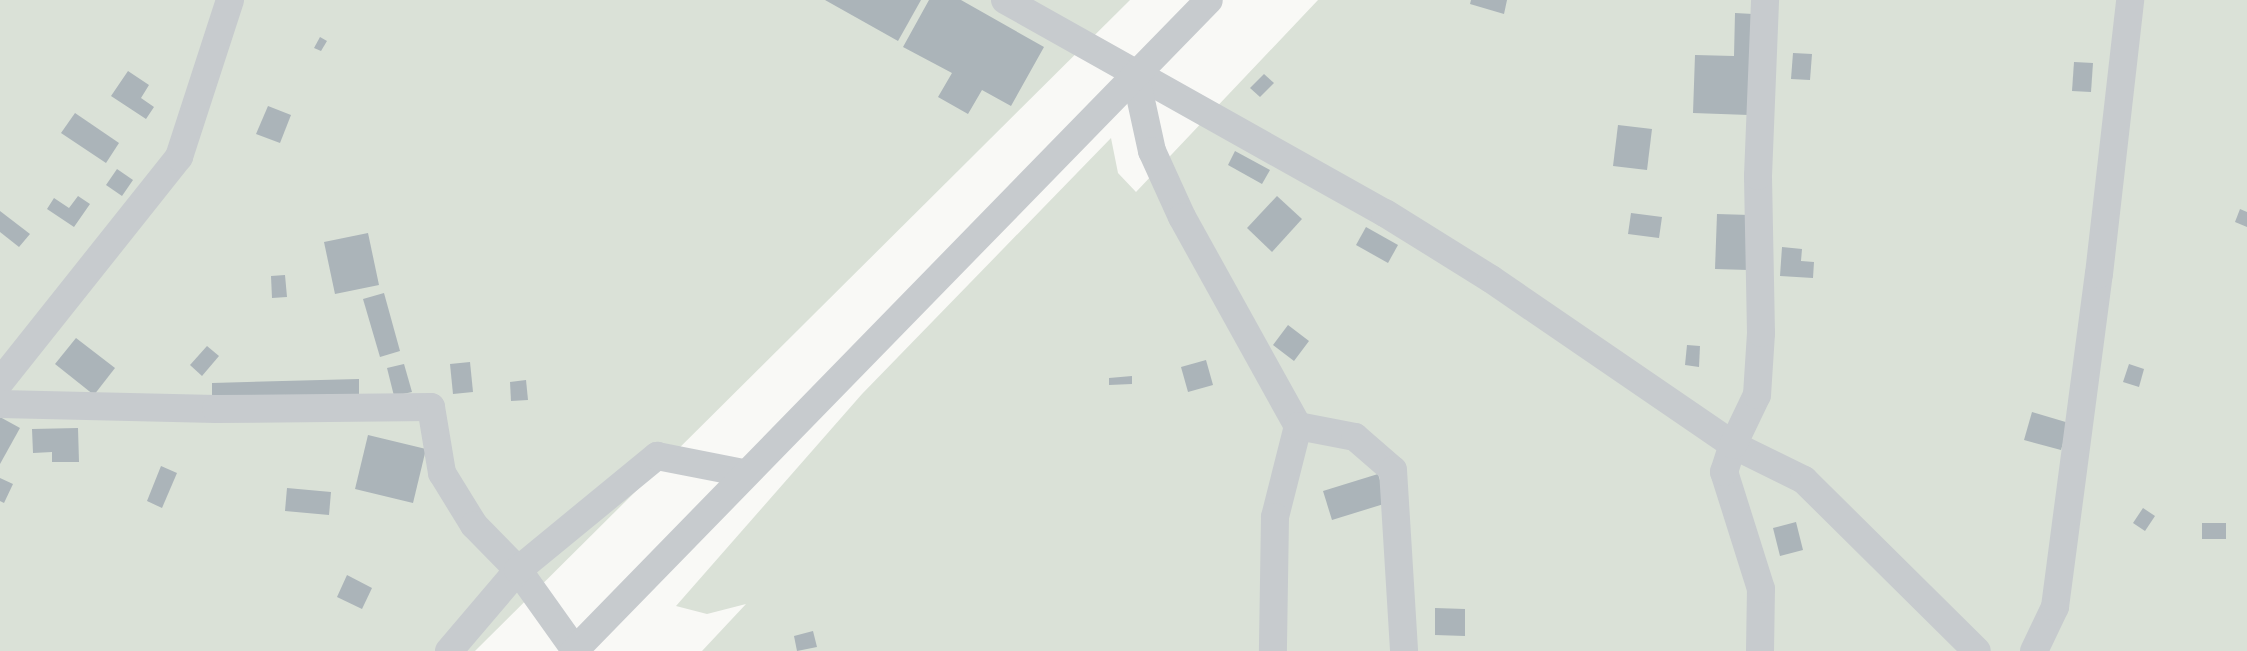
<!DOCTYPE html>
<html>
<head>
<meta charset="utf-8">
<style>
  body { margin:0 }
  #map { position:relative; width:2247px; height:651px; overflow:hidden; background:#f9f9f6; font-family:Ubuntu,sans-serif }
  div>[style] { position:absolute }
  .green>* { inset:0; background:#dae1d7 }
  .building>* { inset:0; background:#abb4b9 }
  .minor>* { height:28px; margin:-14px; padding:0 14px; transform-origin:14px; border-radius:14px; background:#c7cbce }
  span { translate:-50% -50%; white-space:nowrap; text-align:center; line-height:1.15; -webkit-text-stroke:5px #fff; paint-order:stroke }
</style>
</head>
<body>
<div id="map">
  <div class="green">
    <i style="clip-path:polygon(0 0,1130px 0,475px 651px,0 651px)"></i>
    <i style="clip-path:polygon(1318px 0,2247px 0,2247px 651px,702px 651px,746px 604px,707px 614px,676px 606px,862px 394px,1111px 138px,1118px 173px,1136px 192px)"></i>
  </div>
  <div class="building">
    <i style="clip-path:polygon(825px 0,921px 0,898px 41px)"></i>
    <i style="clip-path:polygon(929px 0,961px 0,1044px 47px,1011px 106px,982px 90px,968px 114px,938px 97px,952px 73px,903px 47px)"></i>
    <i style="clip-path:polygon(1471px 0,1507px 0,1504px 14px,1470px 4px)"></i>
    <i style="clip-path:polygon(1735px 13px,1753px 14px,1749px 115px,1693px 113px,1695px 55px,1734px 56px)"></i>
    <i style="clip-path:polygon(320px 37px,327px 41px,321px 51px,314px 48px)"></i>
    <i style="clip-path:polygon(1793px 53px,1812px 54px,1810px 80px,1791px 79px)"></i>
    <i style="clip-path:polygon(2074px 62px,2093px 63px,2091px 92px,2072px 91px)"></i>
    <i style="clip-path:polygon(128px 71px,149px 85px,141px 98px,154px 107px,146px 119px,111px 96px)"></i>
    <i style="clip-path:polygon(1264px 74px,1274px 83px,1260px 97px,1250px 88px)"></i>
    <i style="clip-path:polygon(268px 106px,291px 115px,280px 143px,256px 134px)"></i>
    <i style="clip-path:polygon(75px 113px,119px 143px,106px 163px,61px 133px)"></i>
    <i style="clip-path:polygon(1618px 125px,1652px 129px,1647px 170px,1613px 166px)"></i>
    <i style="clip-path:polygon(1235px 151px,1270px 170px,1262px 184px,1228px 165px)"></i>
    <i style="clip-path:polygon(117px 169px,133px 180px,122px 196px,106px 185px)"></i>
    <i style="clip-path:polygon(78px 196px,90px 204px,74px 227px,47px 209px,54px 198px,69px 208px)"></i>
    <i style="clip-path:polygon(1277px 196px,1302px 219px,1272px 252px,1247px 228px)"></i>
    <i style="clip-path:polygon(2240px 209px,2247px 212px,2247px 227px,2235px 222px)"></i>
    <i style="clip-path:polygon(0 211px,30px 234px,19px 247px,0 232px)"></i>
    <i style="clip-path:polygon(1631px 213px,1662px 217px,1659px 238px,1628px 234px)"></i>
    <i style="clip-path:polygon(1717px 214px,1750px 215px,1748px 270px,1715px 269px)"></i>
    <i style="clip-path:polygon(1366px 227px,1398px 245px,1388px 263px,1356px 245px)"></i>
    <i style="clip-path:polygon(368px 233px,379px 285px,335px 294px,324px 242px)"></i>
    <i style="clip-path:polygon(1782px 247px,1802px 249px,1801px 261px,1814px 262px,1813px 278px,1780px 276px)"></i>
    <i style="clip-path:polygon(285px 275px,287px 297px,272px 298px,271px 276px)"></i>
    <i style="clip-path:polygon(384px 293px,400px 351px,380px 357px,363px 299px)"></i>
    <i style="clip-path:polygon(1288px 325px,1309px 341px,1294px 361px,1273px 345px)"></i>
    <i style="clip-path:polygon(76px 338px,115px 368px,94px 395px,55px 364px)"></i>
    <i style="clip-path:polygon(1687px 345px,1700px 346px,1699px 367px,1685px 365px)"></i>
    <i style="clip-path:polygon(207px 346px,219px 356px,202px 376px,190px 365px)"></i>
    <i style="clip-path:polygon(1206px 360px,1213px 385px,1188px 392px,1181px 367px)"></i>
    <i style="clip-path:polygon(470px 362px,473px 392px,453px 394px,450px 364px)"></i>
    <i style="clip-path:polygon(404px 364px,412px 392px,394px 396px,387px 368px)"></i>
    <i style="clip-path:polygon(2129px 364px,2144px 369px,2139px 387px,2123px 382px)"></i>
    <i style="clip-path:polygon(1132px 376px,1132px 384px,1109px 385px,1109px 378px)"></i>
    <i style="clip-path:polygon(359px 379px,359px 400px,212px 403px,212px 383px)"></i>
    <i style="clip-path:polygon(526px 380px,528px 400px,511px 401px,510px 382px)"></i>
    <i style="clip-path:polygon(2032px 412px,2069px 423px,2061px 450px,2024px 440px)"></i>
    <i style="clip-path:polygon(0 417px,20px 428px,0 464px)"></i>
    <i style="clip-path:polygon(78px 428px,79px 462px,52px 462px,52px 452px,33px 453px,32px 429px)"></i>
    <i style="clip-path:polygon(368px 435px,426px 449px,413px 503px,355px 489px)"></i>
    <i style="clip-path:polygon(161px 466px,177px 473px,162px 508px,147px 501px)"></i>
    <i style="clip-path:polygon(1378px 474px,1387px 503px,1332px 520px,1323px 491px)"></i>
    <i style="clip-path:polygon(0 478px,13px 484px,4px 503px,0 501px)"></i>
    <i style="clip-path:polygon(287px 488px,331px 492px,329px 515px,285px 511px)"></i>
    <i style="clip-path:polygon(2143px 508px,2155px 516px,2145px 531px,2133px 523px)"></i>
    <i style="clip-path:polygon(1796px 522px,1803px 550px,1780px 556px,1773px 528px)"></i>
    <i style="clip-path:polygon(2202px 523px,2226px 523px,2226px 539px,2202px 539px)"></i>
    <i style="clip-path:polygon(347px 575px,372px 588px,362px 609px,337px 597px)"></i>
    <i style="clip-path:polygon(1435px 608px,1465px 609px,1465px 636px,1435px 635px)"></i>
    <i style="clip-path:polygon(813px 631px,817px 647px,797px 651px,794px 636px)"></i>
  </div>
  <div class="minor">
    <i style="left:1005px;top:0;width:436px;rotate:29.3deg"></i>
    <i style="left:1385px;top:213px;width:125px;rotate:31.9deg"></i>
    <i style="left:1491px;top:279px;width:293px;rotate:34.4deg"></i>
    <i style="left:1733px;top:445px;width:79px;rotate:26.2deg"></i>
    <i style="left:1804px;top:480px;width:243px;rotate:44.7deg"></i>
    <i style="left:1135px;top:73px;width:80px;rotate:77.7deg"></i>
    <i style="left:1152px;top:151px;width:72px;rotate:65.6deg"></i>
    <i style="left:1182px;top:217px;width:239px;rotate:61deg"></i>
    <i style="left:1298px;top:426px;width:94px;rotate:104.2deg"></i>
    <i style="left:1275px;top:517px;width:134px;rotate:90.9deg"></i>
    <i style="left:0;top:382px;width:288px;rotate:-51.5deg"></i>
    <i style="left:179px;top:157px;width:165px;rotate:-72deg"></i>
    <i style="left:0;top:404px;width:216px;rotate:1.3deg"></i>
    <i style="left:216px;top:409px;width:215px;rotate:-0.5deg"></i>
    <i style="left:431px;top:407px;width:67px;rotate:80.5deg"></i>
    <i style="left:442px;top:473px;width:61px;rotate:58.4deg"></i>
    <i style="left:474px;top:525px;width:63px;rotate:45.6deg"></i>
    <i style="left:518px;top:570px;width:98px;rotate:54.5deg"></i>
    <i style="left:1298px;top:426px;width:58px;rotate:10.9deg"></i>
    <i style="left:1355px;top:437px;width:50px;rotate:41deg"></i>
    <i style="left:1393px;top:470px;width:181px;rotate:86.5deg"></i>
    <i style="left:449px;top:651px;width:106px;rotate:-49.6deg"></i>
    <i style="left:518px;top:570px;width:180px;rotate:-39.4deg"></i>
    <i style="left:657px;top:456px;width:89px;rotate:11.1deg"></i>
    <i style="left:574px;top:651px;width:909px;rotate:-45.71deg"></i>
    <i style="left:1760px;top:651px;width:62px;rotate:-89.1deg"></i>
    <i style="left:1761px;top:589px;width:123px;rotate:-107.5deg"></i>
    <i style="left:1724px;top:472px;width:28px;rotate:-72deg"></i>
    <i style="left:1733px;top:445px;width:55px;rotate:-64.4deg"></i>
    <i style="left:1757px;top:395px;width:62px;rotate:-86.3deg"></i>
    <i style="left:1761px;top:333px;width:157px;rotate:-91.1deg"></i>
    <i style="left:1758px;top:176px;width:176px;rotate:-87.7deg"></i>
    <i style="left:2034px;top:651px;width:49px;rotate:-64.5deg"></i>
    <i style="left:2055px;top:607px;width:336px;rotate:-82.5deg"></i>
    <i style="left:2099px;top:274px;width:276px;rotate:-83.5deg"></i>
  </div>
</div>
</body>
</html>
